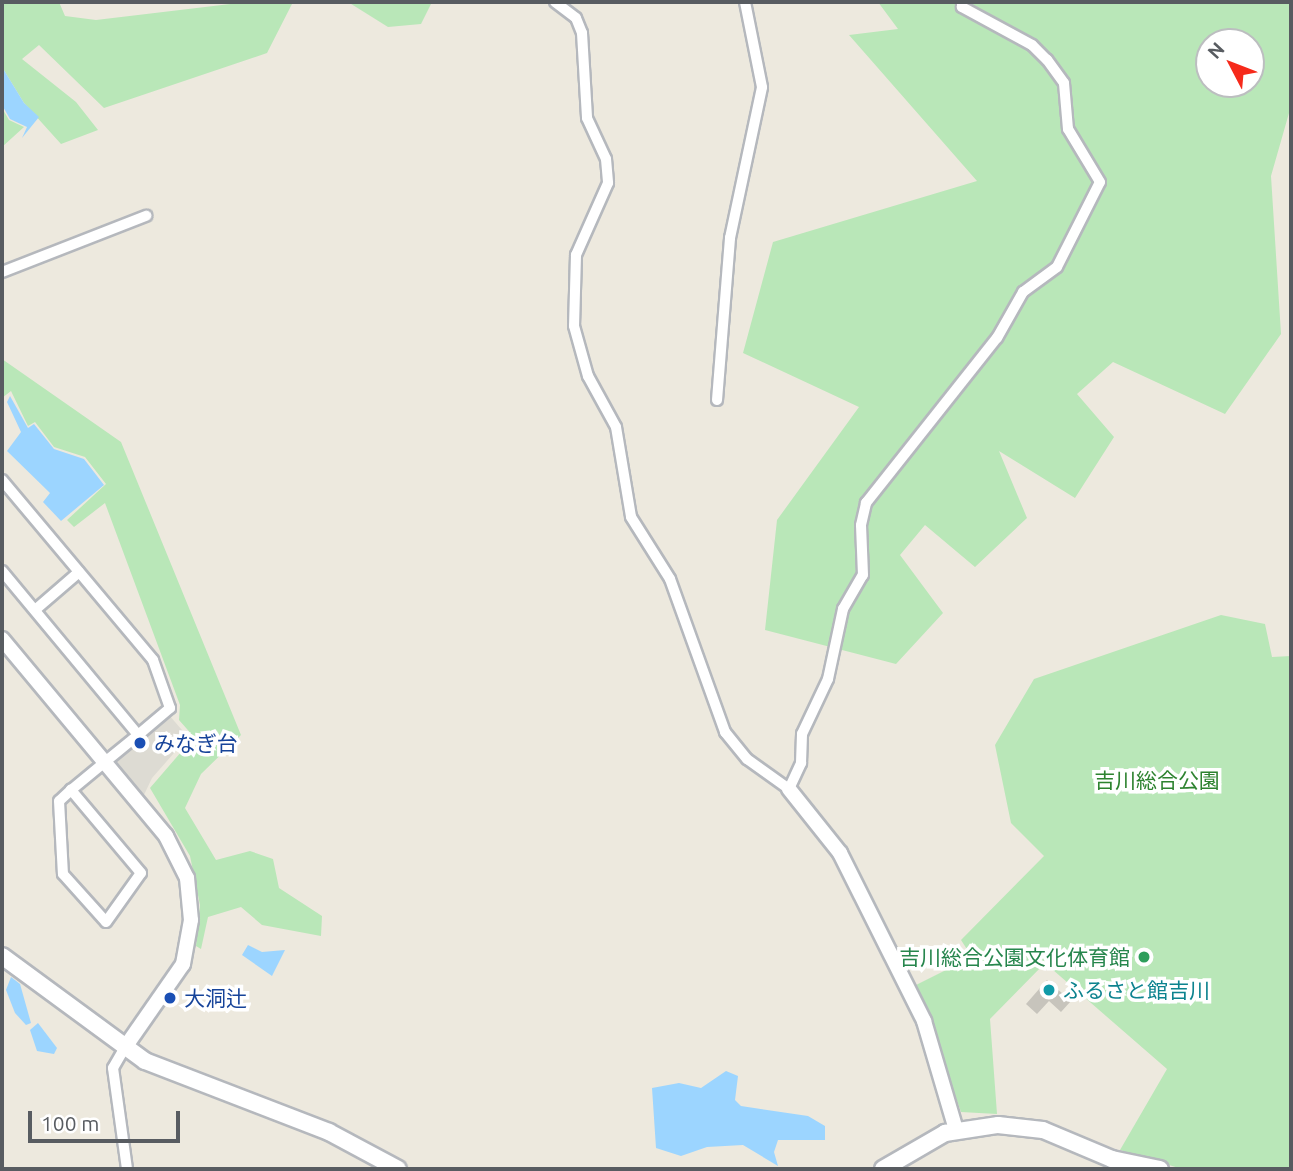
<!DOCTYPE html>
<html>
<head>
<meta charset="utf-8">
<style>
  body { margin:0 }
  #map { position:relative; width:1293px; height:1171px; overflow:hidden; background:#ede9de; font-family:Ubuntu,"Noto Sans JP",sans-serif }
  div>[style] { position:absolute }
  .industrial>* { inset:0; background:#dddbd3 }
  .green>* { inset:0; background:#b9e7b8 }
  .water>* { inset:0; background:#9cd5ff }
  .building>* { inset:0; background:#c7c4bc }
  .roads { filter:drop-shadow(2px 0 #b5b8bd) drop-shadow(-2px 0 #b5b8bd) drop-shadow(0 2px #b5b8bd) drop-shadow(0 -2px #b5b8bd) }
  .minor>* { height:10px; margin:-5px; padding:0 5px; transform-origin:5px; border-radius:5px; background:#fff }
  .tertiary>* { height:14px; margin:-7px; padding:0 7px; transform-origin:7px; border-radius:7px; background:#fff }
  .secondary>* { height:16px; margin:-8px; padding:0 8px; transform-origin:8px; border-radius:8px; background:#fff }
  .dots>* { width:19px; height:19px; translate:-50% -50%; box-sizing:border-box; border:4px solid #fff; border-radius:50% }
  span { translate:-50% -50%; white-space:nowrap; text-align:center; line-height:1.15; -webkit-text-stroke:7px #fff; paint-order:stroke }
  .transit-label { font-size:21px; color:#164399 }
  .left { translate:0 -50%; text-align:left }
  .park-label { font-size:21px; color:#2e8330 }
  .leisure-label { font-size:21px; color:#27864d }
  .right { translate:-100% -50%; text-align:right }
  .culture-label { font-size:21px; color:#0d838f }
  .frame { position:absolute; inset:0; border:4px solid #585c61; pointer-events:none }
  .north { position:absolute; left:1195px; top:28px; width:70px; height:70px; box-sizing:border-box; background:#fff; border:2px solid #bcbec0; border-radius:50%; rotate:312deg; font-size:19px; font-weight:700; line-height:28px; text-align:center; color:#585c61 }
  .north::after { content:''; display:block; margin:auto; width:24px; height:32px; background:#f62a1b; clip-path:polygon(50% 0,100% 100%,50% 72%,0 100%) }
  .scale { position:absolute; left:28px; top:1111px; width:152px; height:32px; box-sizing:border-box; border:4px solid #585c61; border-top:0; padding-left:9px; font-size:21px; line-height:24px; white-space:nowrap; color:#585c61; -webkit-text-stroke:5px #fff; paint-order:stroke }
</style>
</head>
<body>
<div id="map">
  <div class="industrial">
    <i style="clip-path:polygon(169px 715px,188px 737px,152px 778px,143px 797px,117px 765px,118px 759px)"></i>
  </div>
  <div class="green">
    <i style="clip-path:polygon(2px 2px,59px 2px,65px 16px,96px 20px,247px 2px,293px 2px,267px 53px,104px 108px,39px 45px,22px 59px,76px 102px,98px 130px,61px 144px,24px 103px,2px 67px)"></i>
    <i style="clip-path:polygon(348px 2px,432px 2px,421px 24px,388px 27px)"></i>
    <i style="clip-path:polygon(evenodd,878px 2px,1291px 2px,1291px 106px,1271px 176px,1281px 334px,1225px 414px,1113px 362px,1077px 394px,1114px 437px,1075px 498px,999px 451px,1027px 518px,975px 567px,925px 525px,900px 555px,943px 613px,896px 664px,765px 630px,777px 520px,859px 407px,743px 353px,773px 242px,977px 181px,849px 35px,898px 29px,878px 2px,1209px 42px,1251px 42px,1251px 84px,1209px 84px,1209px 42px)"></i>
    <i style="clip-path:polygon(2px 108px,9px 120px,24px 127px,2px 147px)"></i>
    <i style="clip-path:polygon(2px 359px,121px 442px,241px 735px,201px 774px,185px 808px,216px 860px,250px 851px,273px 859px,279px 888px,322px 916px,321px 936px,262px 925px,241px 907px,208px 917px,201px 949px,196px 946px,200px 905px,190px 856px,150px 788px,194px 737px,179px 720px,180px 705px,105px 503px,74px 527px,67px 520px,106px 484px,85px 457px,54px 447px,35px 422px,28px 426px,11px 391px,2px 398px)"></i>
    <i style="clip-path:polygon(1221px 615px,1265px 624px,1272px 657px,1291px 656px,1291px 1169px,1182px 1169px,1120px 1150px,1167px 1069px,1045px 963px,990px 1019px,997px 1114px,961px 1112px,916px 985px,972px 957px,961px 940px,1044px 856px,1011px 823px,995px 745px,1034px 679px)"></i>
  </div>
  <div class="water">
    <i style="clip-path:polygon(2px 67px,24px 103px,39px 117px,22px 138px,27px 127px,10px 119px,2px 105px)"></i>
    <i style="clip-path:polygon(10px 396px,28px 428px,34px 424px,54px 449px,84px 459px,104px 485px,61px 521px,43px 502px,50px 493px,7px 451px,21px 432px,7px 402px)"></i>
    <i style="clip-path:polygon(248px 945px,262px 952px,285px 950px,272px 976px,242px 955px)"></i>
    <i style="clip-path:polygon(11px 977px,20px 984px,31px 1023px,26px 1025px,15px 1013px,6px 990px)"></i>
    <i style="clip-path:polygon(38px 1023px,57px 1048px,54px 1054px,37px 1051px,30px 1030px)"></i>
    <i style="clip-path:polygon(726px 1071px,738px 1076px,735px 1100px,741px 1106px,808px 1116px,825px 1126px,825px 1140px,778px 1140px,774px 1152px,778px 1166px,743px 1145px,707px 1147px,681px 1156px,656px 1148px,652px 1088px,679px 1083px,701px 1088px)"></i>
  </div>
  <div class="building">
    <i style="clip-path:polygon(1047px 980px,1071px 1001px,1061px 1012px,1049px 1001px,1037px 1014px,1026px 1004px)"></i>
  </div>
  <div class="roads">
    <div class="minor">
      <i style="left:555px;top:2px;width:26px;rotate:37deg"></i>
      <i style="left:576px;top:18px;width:16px;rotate:68deg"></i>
      <i style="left:582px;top:33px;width:85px;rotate:86.6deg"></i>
      <i style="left:587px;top:118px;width:45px;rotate:65.1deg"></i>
      <i style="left:606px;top:159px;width:24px;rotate:85deg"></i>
      <i style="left:608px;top:183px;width:79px;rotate:114deg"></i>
      <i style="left:576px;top:255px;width:71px;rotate:91.6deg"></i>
      <i style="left:574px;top:326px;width:52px;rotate:74.4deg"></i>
      <i style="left:588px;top:376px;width:58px;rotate:61.2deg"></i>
      <i style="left:616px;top:427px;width:91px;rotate:80.5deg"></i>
      <i style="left:631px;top:517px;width:73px;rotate:57.8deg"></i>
      <i style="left:670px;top:579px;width:163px;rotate:70.2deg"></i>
      <i style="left:725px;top:732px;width:35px;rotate:51deg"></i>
      <i style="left:747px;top:759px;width:52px;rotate:35.5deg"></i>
      <i style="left:789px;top:789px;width:29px;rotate:-65deg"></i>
      <i style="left:801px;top:763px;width:29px;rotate:-88deg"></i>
      <i style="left:802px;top:734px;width:61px;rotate:-64.7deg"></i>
      <i style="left:828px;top:679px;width:72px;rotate:-77.9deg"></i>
      <i style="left:843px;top:609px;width:39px;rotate:-60deg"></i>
      <i style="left:863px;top:575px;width:50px;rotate:-92.3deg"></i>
      <i style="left:861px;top:525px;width:23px;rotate:-77deg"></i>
      <i style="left:866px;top:503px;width:211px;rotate:-51.6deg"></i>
      <i style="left:997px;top:338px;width:53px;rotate:-60.5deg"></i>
      <i style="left:1023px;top:292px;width:42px;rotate:-36.3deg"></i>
      <i style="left:1057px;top:267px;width:95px;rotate:-63.2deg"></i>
      <i style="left:1100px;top:182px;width:62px;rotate:-121.1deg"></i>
      <i style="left:1068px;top:129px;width:46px;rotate:-95deg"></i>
      <i style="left:1064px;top:83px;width:29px;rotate:-126deg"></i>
      <i style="left:1047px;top:60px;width:21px;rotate:-135deg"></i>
      <i style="left:1032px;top:45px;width:80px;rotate:-151.5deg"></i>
      <i style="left:962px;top:7px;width:5px;rotate:-90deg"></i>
      <i style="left:2px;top:272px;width:155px;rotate:-21.3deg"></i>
      <i style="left:717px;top:400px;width:163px;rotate:-85.4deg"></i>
      <i style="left:730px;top:238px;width:154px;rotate:-78deg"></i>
      <i style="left:762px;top:87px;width:87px;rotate:-101.3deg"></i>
      <i style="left:2px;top:480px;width:235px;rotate:50deg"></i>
      <i style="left:153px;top:660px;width:51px;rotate:70.5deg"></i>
      <i style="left:170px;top:708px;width:42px;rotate:139.8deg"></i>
      <i style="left:138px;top:735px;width:43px;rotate:140.7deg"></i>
      <i style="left:105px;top:762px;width:44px;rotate:140.5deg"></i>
      <i style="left:71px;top:790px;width:16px;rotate:137deg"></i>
      <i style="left:59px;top:801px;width:73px;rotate:86.9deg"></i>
      <i style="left:63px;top:874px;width:64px;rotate:48.1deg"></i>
      <i style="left:106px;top:922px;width:60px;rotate:-54.5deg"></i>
      <i style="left:141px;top:873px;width:109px;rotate:-130.1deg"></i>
      <i style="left:2px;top:571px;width:213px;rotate:50.3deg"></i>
      <i style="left:35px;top:610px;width:58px;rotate:-40.8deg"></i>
      <i style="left:124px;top:1049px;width:22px;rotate:120deg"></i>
      <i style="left:113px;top:1068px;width:102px;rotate:82.1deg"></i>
    </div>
    <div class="tertiary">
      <i style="left:2px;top:639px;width:256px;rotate:50.2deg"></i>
      <i style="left:166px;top:836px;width:47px;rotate:63.4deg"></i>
      <i style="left:187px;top:878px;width:42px;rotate:84.6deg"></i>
      <i style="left:191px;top:920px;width:45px;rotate:100.3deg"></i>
      <i style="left:183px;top:964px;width:103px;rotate:124.8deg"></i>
      <i style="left:789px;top:789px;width:82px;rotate:51.4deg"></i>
      <i style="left:840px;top:853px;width:188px;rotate:63.4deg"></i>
      <i style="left:924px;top:1021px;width:114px;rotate:73.6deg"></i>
    </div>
    <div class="secondary">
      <i style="left:2px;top:956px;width:177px;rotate:36.3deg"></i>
      <i style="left:145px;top:1061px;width:197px;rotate:21.1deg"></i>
      <i style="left:329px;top:1132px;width:78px;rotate:28.2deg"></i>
      <i style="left:883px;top:1169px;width:72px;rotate:-30.1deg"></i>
      <i style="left:945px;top:1133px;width:54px;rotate:-8.6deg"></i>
      <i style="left:998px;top:1125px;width:45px;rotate:6.3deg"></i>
      <i style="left:1043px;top:1130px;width:75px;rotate:22.8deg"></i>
      <i style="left:1112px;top:1159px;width:49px;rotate:11.8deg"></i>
    </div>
  </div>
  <div class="dots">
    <i style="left:140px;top:743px;background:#1a4fb4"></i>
    <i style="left:1144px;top:957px;background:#2e9e5b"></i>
    <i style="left:1049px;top:990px;background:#0f9aa8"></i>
    <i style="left:170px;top:998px;background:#1a4fb4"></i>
  </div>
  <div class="transit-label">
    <span class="left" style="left:154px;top:743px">みなぎ台</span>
    <span class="left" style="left:184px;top:998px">大洞辻</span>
  </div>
  <div class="park-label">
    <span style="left:1157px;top:780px">吉川総合公園</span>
  </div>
  <div class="leisure-label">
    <span class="right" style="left:1130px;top:957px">吉川総合公園文化体育館</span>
  </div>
  <div class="culture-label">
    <span class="left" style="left:1063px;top:990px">ふるさと館吉川</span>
  </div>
  <div class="frame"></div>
  <div class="north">N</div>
  <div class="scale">100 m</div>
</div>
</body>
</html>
